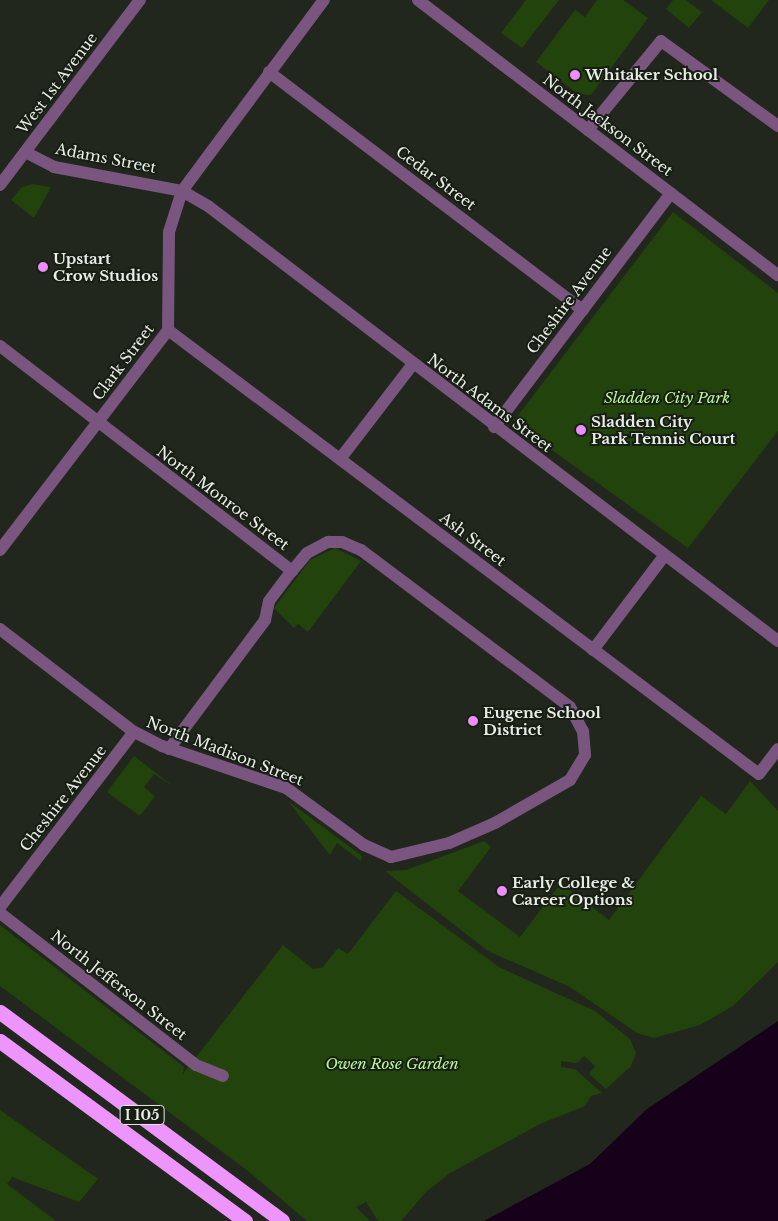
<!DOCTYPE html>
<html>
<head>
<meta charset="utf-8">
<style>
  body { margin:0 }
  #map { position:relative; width:778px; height:1221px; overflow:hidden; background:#21271d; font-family:"Libre Baskerville",serif }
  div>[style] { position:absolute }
  .green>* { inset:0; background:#22430b }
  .water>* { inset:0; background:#16001a }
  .minor>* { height:12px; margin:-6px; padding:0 6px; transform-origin:6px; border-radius:6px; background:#79557f }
  .highway>* { height:15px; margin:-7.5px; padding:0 7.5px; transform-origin:7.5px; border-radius:7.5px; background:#ee94fd }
  .dots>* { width:14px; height:14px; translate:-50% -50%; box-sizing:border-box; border:2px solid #171e14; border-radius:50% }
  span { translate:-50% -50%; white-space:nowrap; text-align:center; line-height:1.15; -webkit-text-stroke:4px #171e14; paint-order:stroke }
  .shield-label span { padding:1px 4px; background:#171e14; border:1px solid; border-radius:4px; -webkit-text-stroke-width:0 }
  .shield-label { font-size:14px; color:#e8ede6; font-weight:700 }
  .poi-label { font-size:15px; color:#e8ede6; font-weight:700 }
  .left { translate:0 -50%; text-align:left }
  .street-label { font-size:15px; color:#e8ede6 }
  .park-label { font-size:15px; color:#b9f897; font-style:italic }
</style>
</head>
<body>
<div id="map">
  <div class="green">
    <i style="clip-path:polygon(526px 0,559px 0,522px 48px,501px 33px)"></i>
    <i style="clip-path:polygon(597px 0,623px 0,648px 18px,591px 95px,578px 94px,536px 62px,575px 10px,585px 17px)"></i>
    <i style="clip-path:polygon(673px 0,686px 0,702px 12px,689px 28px,666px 9px)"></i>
    <i style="clip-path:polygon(711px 0,769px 0,748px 28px)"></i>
    <i style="clip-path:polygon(32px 184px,51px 187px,34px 218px,11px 200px,22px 187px)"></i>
    <i style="clip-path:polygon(673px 212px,778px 293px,778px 431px,688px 548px,513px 422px)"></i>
    <i style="clip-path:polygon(335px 548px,361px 561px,308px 632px,298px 624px,294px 628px,274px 608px,310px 560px)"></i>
    <i style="clip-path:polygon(134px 756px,174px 787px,154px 774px,144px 787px,155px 796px,140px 816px,107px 792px)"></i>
    <i style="clip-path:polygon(750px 781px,778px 811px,778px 962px,733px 1006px,700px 1025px,654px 1038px,637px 1033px,570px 987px,488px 951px,385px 871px,406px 870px,484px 841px,491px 847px,458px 891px,520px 937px,561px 883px,609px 920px,701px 796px,726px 814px)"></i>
    <i style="clip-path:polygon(288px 801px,362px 856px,361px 861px,337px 843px,330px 855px)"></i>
    <i style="clip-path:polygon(396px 891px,499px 967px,595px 1011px,630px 1039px,636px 1053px,631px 1066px,606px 1089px,589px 1074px,595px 1066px,584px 1056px,577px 1063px,561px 1061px,561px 1067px,575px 1069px,602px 1093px,591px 1096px,585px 1106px,540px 1124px,450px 1173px,426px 1192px,401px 1221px,378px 1221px,366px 1202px,356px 1207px,370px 1221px,307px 1221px,248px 1171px,0 986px,0 925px,184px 1067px,183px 1074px,283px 945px,313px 969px,322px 968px,338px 948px,348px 954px)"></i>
    <i style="clip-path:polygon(0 1110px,98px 1179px,79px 1202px,12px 1177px,7px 1184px,56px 1221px,0 1221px)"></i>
  </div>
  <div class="water">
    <i style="clip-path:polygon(778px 1021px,778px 1221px,484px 1221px,590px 1164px,647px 1109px)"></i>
  </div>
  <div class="minor">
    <i style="left:418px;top:0;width:453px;rotate:37.4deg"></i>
    <i style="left:269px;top:72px;width:394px;rotate:37.2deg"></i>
    <i style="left:588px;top:130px;width:115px;rotate:-50.6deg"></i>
    <i style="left:661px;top:41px;width:145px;rotate:36deg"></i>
    <i style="left:25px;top:152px;width:33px;rotate:27deg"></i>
    <i style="left:54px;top:167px;width:130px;rotate:10.6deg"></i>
    <i style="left:182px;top:191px;width:30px;rotate:30deg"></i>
    <i style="left:208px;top:206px;width:717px;rotate:37.35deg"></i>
    <i style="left:0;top:185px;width:232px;rotate:-52.9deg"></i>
    <i style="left:168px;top:330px;width:739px;rotate:36.92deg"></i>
    <i style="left:759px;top:774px;width:31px;rotate:-53deg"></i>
    <i style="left:0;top:346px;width:369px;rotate:37.6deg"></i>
    <i style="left:292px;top:571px;width:23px;rotate:-50deg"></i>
    <i style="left:307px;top:553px;width:24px;rotate:-28deg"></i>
    <i style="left:328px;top:542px;width:14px"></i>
    <i style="left:342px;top:542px;width:21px;rotate:23deg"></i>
    <i style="left:361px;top:550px;width:261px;rotate:36.9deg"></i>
    <i style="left:570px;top:707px;width:27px;rotate:62deg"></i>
    <i style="left:583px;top:731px;width:24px;rotate:85deg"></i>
    <i style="left:585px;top:755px;width:29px;rotate:121deg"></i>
    <i style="left:570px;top:780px;width:86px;rotate:150.2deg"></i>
    <i style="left:495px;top:823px;width:50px;rotate:156.5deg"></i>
    <i style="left:449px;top:843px;width:60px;rotate:166.4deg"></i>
    <i style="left:391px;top:857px;width:30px;rotate:-156deg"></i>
    <i style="left:364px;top:845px;width:97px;rotate:-143.8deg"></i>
    <i style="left:286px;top:788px;width:131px;rotate:-161.3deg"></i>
    <i style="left:162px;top:746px;width:31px;rotate:-153deg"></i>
    <i style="left:134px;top:732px;width:169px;rotate:-142.5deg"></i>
    <i style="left:494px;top:427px;width:293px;rotate:-52.9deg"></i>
    <i style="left:340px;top:459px;width:120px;rotate:-52.5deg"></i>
    <i style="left:0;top:550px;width:277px;rotate:-52.6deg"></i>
    <i style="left:168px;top:330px;width:98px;rotate:-89.4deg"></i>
    <i style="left:169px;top:232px;width:43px;rotate:-72.4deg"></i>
    <i style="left:182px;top:191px;width:238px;rotate:-53.4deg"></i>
    <i style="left:593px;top:650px;width:118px;rotate:-52.9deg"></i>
    <i style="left:169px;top:749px;width:161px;rotate:-53.3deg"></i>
    <i style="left:265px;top:620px;width:19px;rotate:-78deg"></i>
    <i style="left:269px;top:601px;width:38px;rotate:-53deg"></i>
    <i style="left:0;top:907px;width:220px;rotate:-52.6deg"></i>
    <i style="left:0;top:913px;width:248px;rotate:37.8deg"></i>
    <i style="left:196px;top:1065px;width:29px;rotate:22deg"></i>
  </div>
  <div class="highway">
    <i style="left:0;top:1012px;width:351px;rotate:36.5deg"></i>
    <i style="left:0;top:1041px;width:304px;rotate:36.3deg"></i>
  </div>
  <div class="dots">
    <i style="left:575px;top:75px;background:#eb8dfb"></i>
    <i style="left:43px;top:267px;background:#eb8dfb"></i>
    <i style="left:581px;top:430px;background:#eb8dfb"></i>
    <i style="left:473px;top:721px;background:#eb8dfb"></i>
    <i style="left:502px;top:891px;background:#eb8dfb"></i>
  </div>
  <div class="shield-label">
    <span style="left:142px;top:1115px">I 105</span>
  </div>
  <div class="poi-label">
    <span class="left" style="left:585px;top:75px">Whitaker School</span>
    <span class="left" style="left:53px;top:267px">Upstart<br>Crow Studios</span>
    <span class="left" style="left:591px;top:430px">Sladden City<br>Park Tennis Court</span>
    <span class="left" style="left:483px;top:721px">Eugene School<br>District</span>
    <span class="left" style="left:512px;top:891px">Early College &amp;<br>Career Options</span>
  </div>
  <div class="street-label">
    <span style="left:57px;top:83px;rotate:-53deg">West 1st Avenue</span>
    <span style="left:608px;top:125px;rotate:37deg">North Jackson Street</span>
    <span style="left:106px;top:158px;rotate:11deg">Adams Street</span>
    <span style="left:436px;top:178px;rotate:37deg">Cedar Street</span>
    <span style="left:569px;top:300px;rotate:-53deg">Cheshire Avenue</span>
    <span style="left:123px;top:362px;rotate:-53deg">Clark Street</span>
    <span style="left:490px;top:403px;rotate:37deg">North Adams Street</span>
    <span style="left:223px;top:498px;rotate:37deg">North Monroe Street</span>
    <span style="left:473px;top:539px;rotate:37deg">Ash Street</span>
    <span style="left:225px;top:751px;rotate:21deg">North Madison Street</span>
    <span style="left:63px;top:798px;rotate:-52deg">Cheshire Avenue</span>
    <span style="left:119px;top:985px;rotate:38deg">North Jefferson Street</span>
  </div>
  <div class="park-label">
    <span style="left:667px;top:398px">Sladden City Park</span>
    <span style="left:392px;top:1064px">Owen Rose Garden</span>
  </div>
</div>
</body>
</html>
